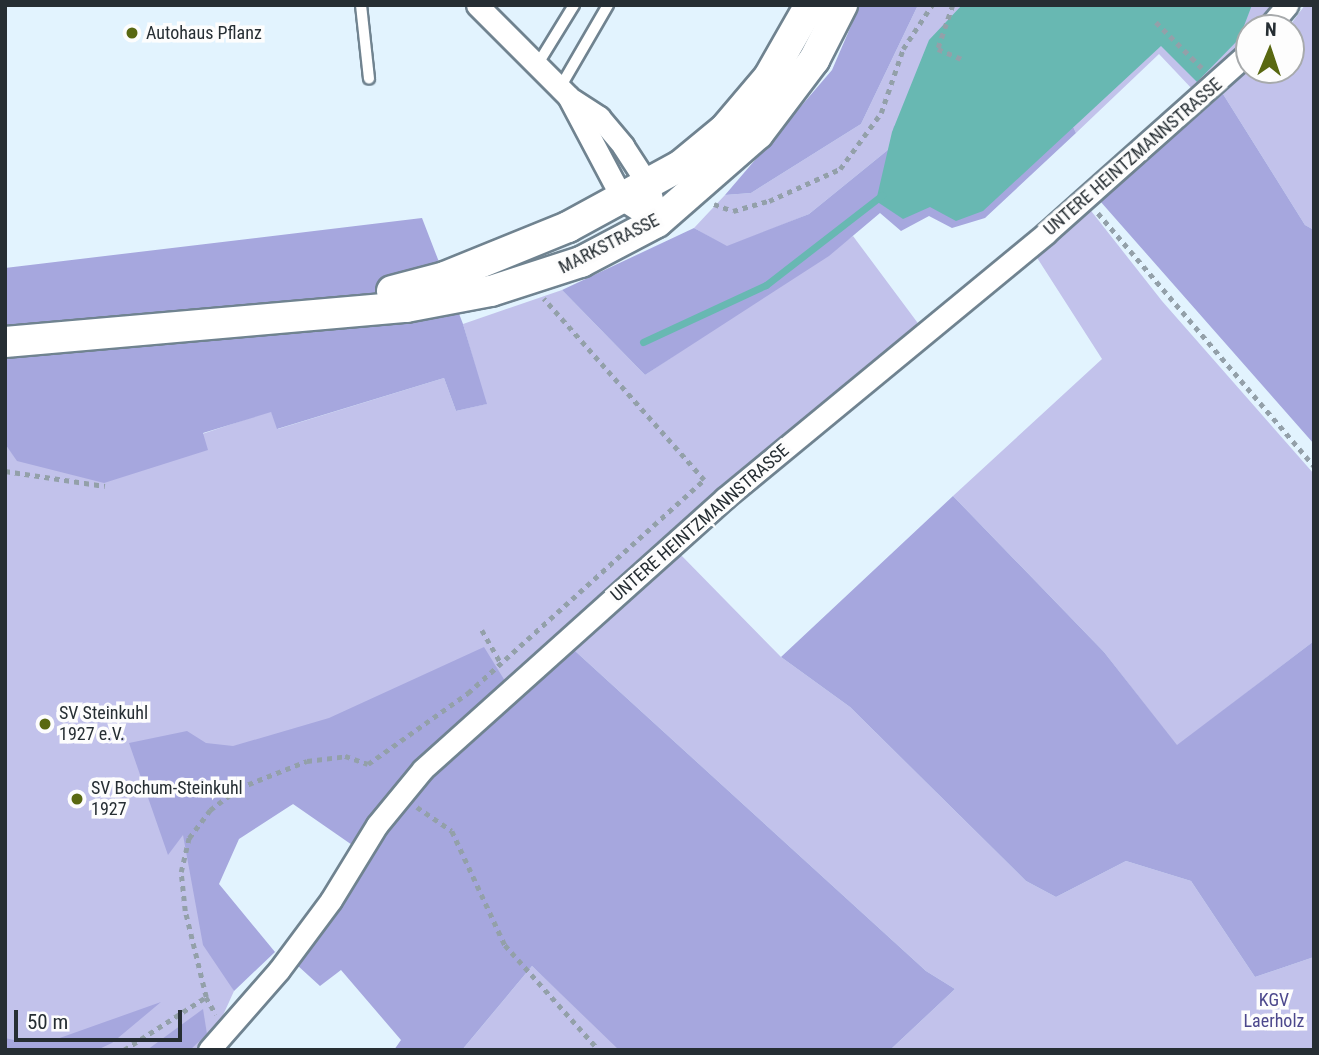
<!DOCTYPE html>
<html>
<head>
<meta charset="utf-8">
<style>
  body { margin:0 }
  #map { position:relative; width:1319px; height:1055px; overflow:hidden; background:#e2f3fe; font-family:"Roboto Condensed",sans-serif }
  div>[style] { position:absolute }
  .green>* { inset:0; background:#c2c2eb }
  .forest>* { inset:0; background:#a6a7de }
  .water>* { inset:0; background:#68b8b2 }
  .stream>* { height:7px; margin:-3.5px; padding:0 3.5px; transform-origin:3.5px; border-radius:3.5px; background:#68b8b2 }
  .path>* { height:4.5px; margin-top:-2.25px; transform-origin:0; background:repeating-linear-gradient(90deg,#93a0a9 0 5px,transparent 0 10px) }
  .roads { filter:drop-shadow(2px 0 #708390) drop-shadow(-2px 0 #708390) drop-shadow(0 2px #708390) drop-shadow(0 -2px #708390) }
  .service>* { height:10px; margin:-5px; padding:0 5px; transform-origin:5px; border-radius:5px; background:#fff }
  .minor>* { height:21px; margin:-10.5px; padding:0 10.5px; transform-origin:10.5px; border-radius:10.5px; background:#fff }
  .secondary>* { height:30px; margin:-15px; padding:0 15px; transform-origin:15px; border-radius:15px; background:#fff }
  .dots>* { width:19px; height:19px; translate:-50% -50%; box-sizing:border-box; border:4px solid #fdfdfd; border-radius:50% }
  span { translate:-50% -50%; white-space:nowrap; text-align:center; line-height:1.15; -webkit-text-stroke:7px #fdfdfd; paint-order:stroke }
  .poi-label { font-size:18px; color:#262e33 }
  .left { translate:0 -50%; text-align:left }
  .street-label { font-size:18px; color:#262e33 }
  .park-label { font-size:18px; color:#4c488c }
  .frame { position:absolute; inset:0; border:7px solid #262e33; pointer-events:none }
  .north { position:absolute; left:1235px; top:14px; width:70px; height:70px; box-sizing:border-box; background:#fdfdfd; border:2px solid #a7aaac; border-radius:50%; rotate:2deg; font-size:19px; font-weight:700; line-height:28px; text-align:center; color:#262e33 }
  .north::after { content:''; display:block; margin:auto; width:24px; height:32px; background:#596811; clip-path:polygon(50% 0,100% 100%,50% 72%,0 100%) }
  .scale { position:absolute; left:14px; top:1010px; width:168px; height:32px; box-sizing:border-box; border:4px solid #262e33; border-top:0; padding-left:9px; font-size:21px; line-height:24px; white-space:nowrap; color:#262e33; -webkit-text-stroke:5px #fdfdfd; paint-order:stroke }
</style>
</head>
<body>
<div id="map">
  <div class="green">
    <i style="clip-path:polygon(918px 5px,1276px 5px,1259px 28px,1249px 28px,1248px 43px,1194px 91px,1159px 54px,1076px 133px,1065px 109px,889px 149px,809px 214px,727px 247px,694px 228px,725px 195px,751px 193px,861px 124px)"></i>
    <i style="clip-path:polygon(1305px 5px,1314px 5px,1314px 230px,1305px 225px,1223px 94px,1249px 68px,1291px 70px,1288px 28px)"></i>
    <i style="clip-path:polygon(1088px 207px,1162px 301px,1314px 474px,1314px 641px,1177px 746px,1104px 652px,953px 496px,1102px 359px,1034px 253px)"></i>
    <i style="clip-path:polygon(853px 236px,920px 326px,400px 782px,293px 804px,215px 837px,209px 941px,234px 991px,215px 1033px,199px 1050px,5px 1050px,5px 444px,18px 461px,207px 450px,202px 434px,271px 411px,278px 429px,444px 378px,456px 411px,486px 404px,463px 324px,562px 290px,645px 375px)"></i>
    <i style="clip-path:polygon(679px 553px,781px 657px,850px 707px,1026px 881px,1056px 897px,1126px 861px,1191px 881px,1255px 977px,1314px 957px,1314px 1050px,890px 1050px,955px 989px,926px 971px,574px 650px)"></i>
    <i style="clip-path:polygon(532px 966px,621px 1050px,462px 1050px)"></i>
  </div>
  <div class="forest">
    <i style="clip-path:polygon(860px 5px,918px 5px,861px 124px,751px 193px,725px 195px,832px 70px)"></i>
    <i style="clip-path:polygon(1223px 94px,1305px 225px,1314px 230px,1314px 444px,1100px 201px)"></i>
    <i style="clip-path:polygon(1065px 109px,1076px 133px,985px 218px,952px 228px,929px 216px,901px 231px,880px 213px,829px 256px,645px 375px,562px 290px,694px 228px,727px 246px,809px 214px,889px 149px,894px 126px)"></i>
    <i style="clip-path:polygon(422px 218px,463px 324px,487px 404px,456px 411px,444px 378px,277px 429px,271px 412px,203px 433px,208px 450px,104px 483px,17px 461px,5px 444px,5px 268px)"></i>
    <i style="clip-path:polygon(953px 496px,1104px 652px,1177px 745px,1314px 641px,1314px 957px,1255px 977px,1191px 881px,1126px 861px,1056px 897px,1026px 881px,850px 707px,781px 657px)"></i>
    <i style="clip-path:polygon(484px 647px,518px 702px,574px 650px,926px 971px,955px 989px,890px 1050px,619px 1050px,532px 966px,462px 1050px,394px 1050px,401px 1040px,341px 970px,320px 986px,297px 965px,368px 856px,293px 804px,239px 839px,219px 884px,275px 952px,234px 991px,203px 945px,183px 835px,168px 855px,129px 743px,187px 731px,206px 743px,233px 746px,329px 718px)"></i>
    <i style="clip-path:polygon(161px 1002px,112px 1043px,97px 1050px,5px 1050px,5px 1038px,23px 1042px,54px 1040px)"></i>
    <i style="clip-path:polygon(203px 1009px,207px 1034px,190px 1050px,147px 1050px)"></i>
  </div>
  <div class="water">
    <i style="clip-path:polygon(962px 5px,1252px 5px,1239px 39px,1197px 82px,1161px 46px,983px 211px,956px 221px,930px 207px,903px 219px,876px 201px,892px 132px,929px 40px)"></i>
  </div>
  <div class="stream">
    <i style="left:643px;top:342px;width:136px;rotate:-24.9deg"></i>
    <i style="left:766px;top:285px;width:147px;rotate:-37.8deg"></i>
  </div>
  <div class="path">
    <i style="left:953px;top:5px;width:46px;rotate:108.8deg"></i>
    <i style="left:938px;top:49px;width:28px;rotate:23deg"></i>
    <i style="left:1156px;top:22px;width:65px;rotate:45deg"></i>
    <i style="left:714px;top:204px;width:20px;rotate:20deg"></i>
    <i style="left:733px;top:211px;width:37px;rotate:-16deg"></i>
    <i style="left:769px;top:201px;width:78px;rotate:-24.3deg"></i>
    <i style="left:840px;top:169px;width:69px;rotate:-53.8deg"></i>
    <i style="left:881px;top:113px;width:68px;rotate:-71deg"></i>
    <i style="left:903px;top:49px;width:53px;rotate:-56.6deg"></i>
    <i style="left:1098px;top:213px;width:333px;rotate:49.5deg"></i>
    <i style="left:5px;top:471px;width:101px;rotate:8.5deg"></i>
    <i style="left:482px;top:630px;width:40px;rotate:60.3deg"></i>
    <i style="left:417px;top:807px;width:42px;rotate:34.4deg"></i>
    <i style="left:452px;top:831px;width:126px;rotate:65.1deg"></i>
    <i style="left:505px;top:945px;width:141px;rotate:48.2deg"></i>
    <i style="left:206px;top:997px;width:20px;rotate:60deg"></i>
    <i style="left:124px;top:1050px;width:98px;rotate:-32.9deg"></i>
    <i style="left:206px;top:997px;width:89px;rotate:-103.7deg"></i>
    <i style="left:185px;top:911px;width:39px;rotate:-96deg"></i>
    <i style="left:181px;top:872px;width:35px;rotate:-77deg"></i>
    <i style="left:189px;top:838px;width:35px;rotate:-53deg"></i>
    <i style="left:210px;top:810px;width:36px;rotate:-37deg"></i>
    <i style="left:239px;top:788px;width:73px;rotate:-21.7deg"></i>
    <i style="left:307px;top:761px;width:38px;rotate:-7deg"></i>
    <i style="left:345px;top:756px;width:24px;rotate:19deg"></i>
    <i style="left:368px;top:764px;width:123px;rotate:-35.4deg"></i>
    <i style="left:468px;top:693px;width:318px;rotate:-42.1deg"></i>
    <i style="left:704px;top:480px;width:242px;rotate:-131.5deg"></i>
  </div>
  <div class="roads">
    <div class="service">
      <i style="left:361px;top:5px;width:74px;rotate:83.8deg"></i>
      <i style="left:539px;top:62px;width:67px;rotate:-58.4deg"></i>
      <i style="left:561px;top:86px;width:94px;rotate:-59.9deg"></i>
    </div>
    <div class="minor">
      <i style="left:477px;top:5px;width:129px;rotate:45deg"></i>
      <i style="left:568px;top:96px;width:118px;rotate:62.1deg"></i>
      <i style="left:623px;top:200px;width:40px;rotate:32.9deg"></i>
      <i style="left:1268px;top:28px;width:30px;rotate:-50deg"></i>
      <i style="left:570px;top:98px;width:35px;rotate:33deg"></i>
      <i style="left:599px;top:117px;width:38px;rotate:50deg"></i>
      <i style="left:623px;top:146px;width:48px;rotate:57deg"></i>
      <i style="left:649px;top:186px;width:37px;rotate:77deg"></i>
      <i style="left:209px;top:1050px;width:106px;rotate:-48.8deg"></i>
      <i style="left:279px;top:970px;width:87px;rotate:-53.4deg"></i>
      <i style="left:331px;top:900px;width:88px;rotate:-58.5deg"></i>
      <i style="left:377px;top:825px;width:72px;rotate:-50.6deg"></i>
      <i style="left:423px;top:769px;width:406px;rotate:-41.9deg"></i>
      <i style="left:725px;top:498px;width:416px;rotate:-39.5deg"></i>
      <i style="left:1046px;top:233px;width:272px;rotate:-41.7deg"></i>
    </div>
    <div class="secondary">
      <i style="left:392px;top:291px;width:55px;rotate:-14.8deg"></i>
      <i style="left:445px;top:277px;width:133px;rotate:-22.1deg"></i>
      <i style="left:568px;top:227px;width:128px;rotate:-28.6deg"></i>
      <i style="left:680px;top:166px;width:58px;rotate:-39.4deg"></i>
      <i style="left:725px;top:129px;width:68px;rotate:-49.8deg"></i>
      <i style="left:769px;top:77px;width:83px;rotate:-60.3deg"></i>
      <i style="left:5px;top:342px;width:403px;rotate:-5deg"></i>
      <i style="left:406px;top:307px;width:86px;rotate:-10.7deg"></i>
      <i style="left:491px;top:291px;width:95px;rotate:-17.9deg"></i>
      <i style="left:581px;top:262px;width:86px;rotate:-27.8deg"></i>
      <i style="left:657px;top:222px;width:134px;rotate:-41.1deg"></i>
      <i style="left:758px;top:134px;width:93px;rotate:-52.9deg"></i>
      <i style="left:814px;top:60px;width:62px;rotate:-63deg"></i>
    </div>
  </div>
  <div class="dots">
    <i style="left:132px;top:33px;background:#596811"></i>
    <i style="left:45px;top:724px;background:#596811"></i>
    <i style="left:77px;top:799px;background:#596811"></i>
  </div>
  <div class="poi-label">
    <span class="left" style="left:146px;top:33px">Autohaus Pflanz</span>
    <span class="left" style="left:59px;top:724px">SV Steinkuhl<br>1927 e.V.</span>
    <span class="left" style="left:91px;top:799px">SV Bochum-Steinkuhl<br>1927</span>
  </div>
  <div class="street-label">
    <span style="left:1133px;top:157px;rotate:-41deg">UNTERE HEINTZMANNSTRASSE</span>
    <span style="left:609px;top:244px;rotate:-27deg">MARKSTRASSE</span>
    <span style="left:700px;top:523px;rotate:-41deg">UNTERE HEINTZMANNSTRASSE</span>
  </div>
  <div class="park-label">
    <span style="left:1274px;top:1011px">KGV<br>Laerholz</span>
  </div>
  <div class="frame"></div>
  <div class="north">N</div>
  <div class="scale">50 m</div>
</div>
</body>
</html>
